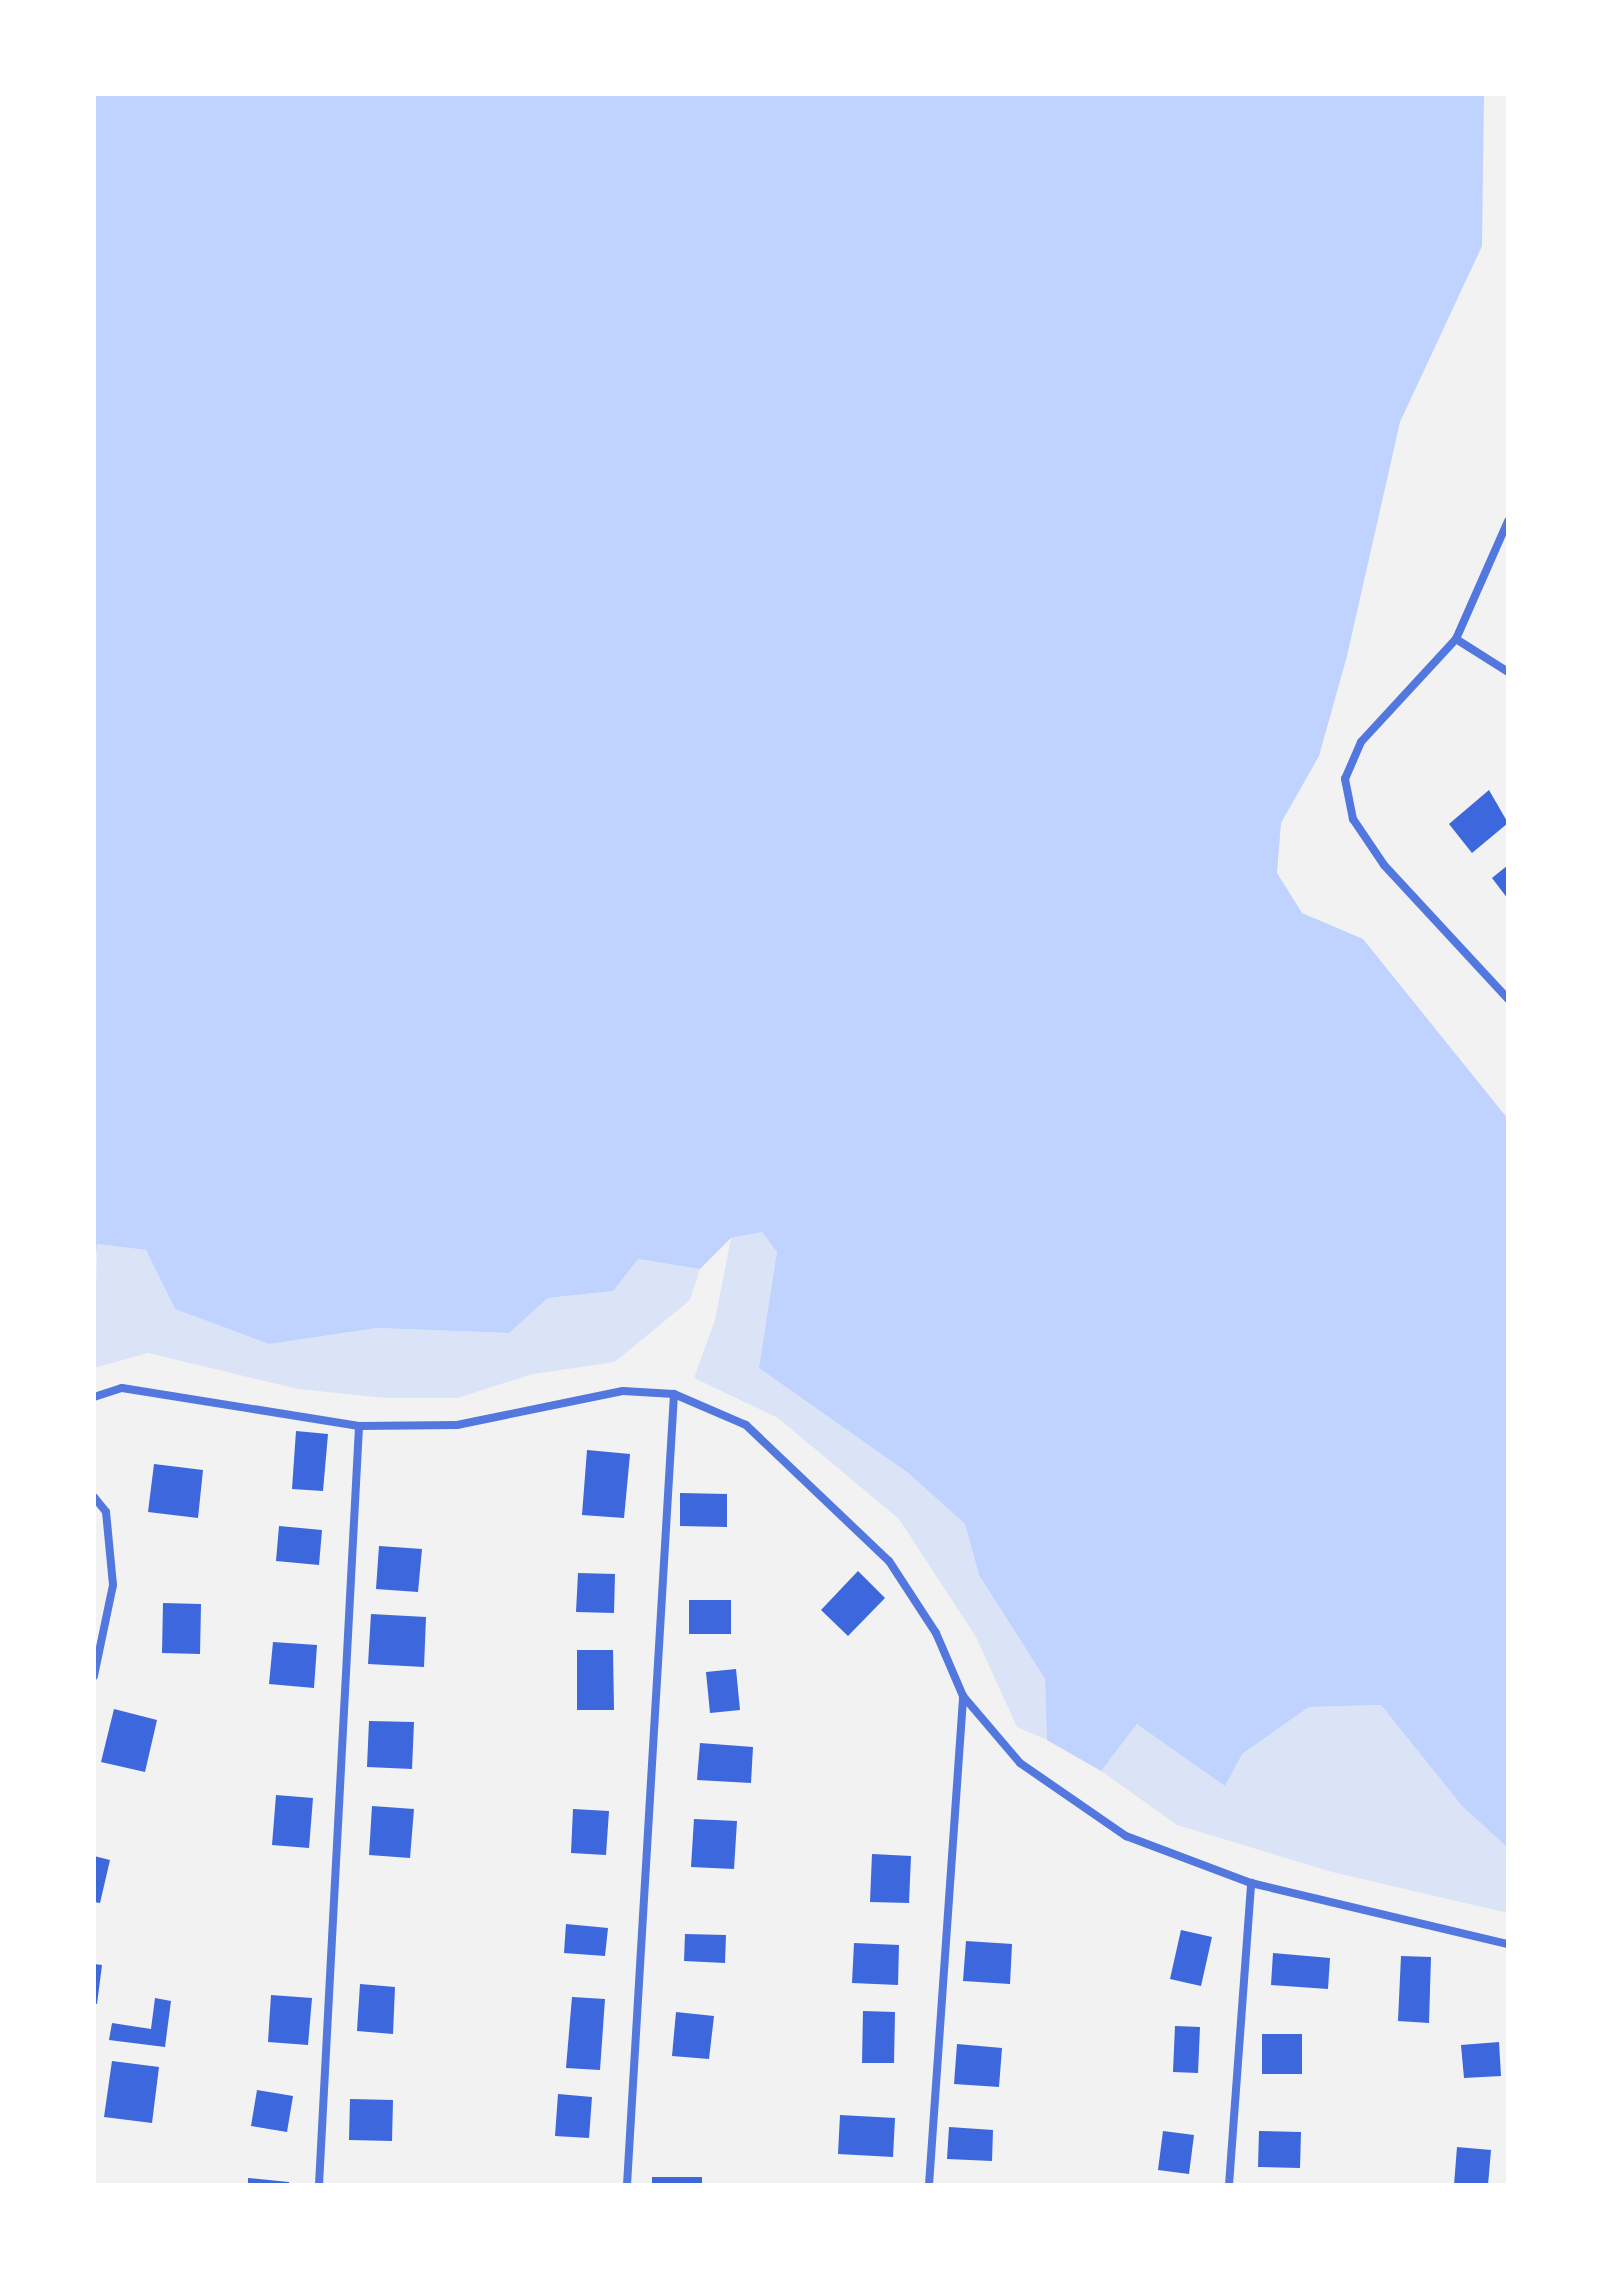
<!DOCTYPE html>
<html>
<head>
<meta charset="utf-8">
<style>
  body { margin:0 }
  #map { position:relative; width:1602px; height:2279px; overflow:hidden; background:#f2f2f2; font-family:Manrope,sans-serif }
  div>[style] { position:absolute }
  .green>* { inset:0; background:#dbe4f7 }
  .water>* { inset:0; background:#bfd3fe }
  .building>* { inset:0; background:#3d67dc }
  .minor>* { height:8px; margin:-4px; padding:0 4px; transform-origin:4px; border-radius:4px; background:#5277de }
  span { translate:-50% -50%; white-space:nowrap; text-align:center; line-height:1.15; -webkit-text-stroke:7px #fff; paint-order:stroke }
  .frame { position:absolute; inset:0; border:96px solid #fff; pointer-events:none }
</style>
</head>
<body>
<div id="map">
  <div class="green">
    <i style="clip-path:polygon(762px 1232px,777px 1251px,775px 1276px,907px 1472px,965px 1524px,979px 1575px,1045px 1679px,1047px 1740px,1017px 1727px,976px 1637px,899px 1519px,778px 1418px,694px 1378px,715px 1320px,731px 1238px)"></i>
    <i style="clip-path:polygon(97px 1244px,146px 1250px,175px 1309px,269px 1344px,377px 1328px,509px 1333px,548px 1298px,613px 1291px,637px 1259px,700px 1269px,690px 1300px,615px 1362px,533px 1374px,457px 1398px,385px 1398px,298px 1389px,148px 1353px,94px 1368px)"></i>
    <i style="clip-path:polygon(1381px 1705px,1462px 1806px,1508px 1848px,1508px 1913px,1332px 1872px,1177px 1825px,1101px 1771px,1137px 1724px,1172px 1745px,1242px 1754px,1309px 1707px)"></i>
  </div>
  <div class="water">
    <i style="clip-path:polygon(94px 94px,1484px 94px,1482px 246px,1400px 422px,1347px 656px,1319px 756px,1281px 823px,1277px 873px,1302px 913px,1363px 939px,1508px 1119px,1508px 1848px,1462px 1806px,1381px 1705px,1309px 1707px,1242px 1754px,1225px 1786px,1137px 1724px,1101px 1771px,1047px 1740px,1045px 1679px,979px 1575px,965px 1524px,907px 1472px,759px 1368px,777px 1252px,762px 1232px,731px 1238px,700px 1269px,638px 1259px,613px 1291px,548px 1298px,509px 1333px,377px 1328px,269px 1344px,175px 1309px,146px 1250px,97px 1244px,94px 1278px)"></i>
  </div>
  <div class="building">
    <i style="clip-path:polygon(1489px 790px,1508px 823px,1472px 853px,1449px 824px)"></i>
    <i style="clip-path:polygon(1508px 865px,1508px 899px,1492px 878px)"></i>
    <i style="clip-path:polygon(296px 1431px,328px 1434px,323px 1491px,292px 1489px)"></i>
    <i style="clip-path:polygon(587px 1450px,630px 1454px,624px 1518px,582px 1515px)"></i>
    <i style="clip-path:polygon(154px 1464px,203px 1470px,198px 1518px,148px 1512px)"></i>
    <i style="clip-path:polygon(680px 1493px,727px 1494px,727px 1527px,680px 1526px)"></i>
    <i style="clip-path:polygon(279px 1526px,322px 1530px,319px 1565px,276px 1561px)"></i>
    <i style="clip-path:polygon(379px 1546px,422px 1549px,418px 1592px,376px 1589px)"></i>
    <i style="clip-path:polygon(858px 1571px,885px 1598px,848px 1636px,821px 1610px)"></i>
    <i style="clip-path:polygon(578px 1573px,615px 1574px,614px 1613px,576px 1612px)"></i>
    <i style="clip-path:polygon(689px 1600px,731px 1600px,731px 1634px,689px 1634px)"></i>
    <i style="clip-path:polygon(163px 1603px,201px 1604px,200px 1654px,162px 1653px)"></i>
    <i style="clip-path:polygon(371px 1614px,426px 1617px,424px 1667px,368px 1664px)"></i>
    <i style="clip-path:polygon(273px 1642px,317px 1645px,314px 1688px,269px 1684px)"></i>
    <i style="clip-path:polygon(577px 1650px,613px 1650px,614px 1710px,577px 1710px)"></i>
    <i style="clip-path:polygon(736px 1669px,740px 1710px,710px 1713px,706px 1672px)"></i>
    <i style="clip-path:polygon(114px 1709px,157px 1720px,145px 1772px,101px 1762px)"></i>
    <i style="clip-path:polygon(369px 1721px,414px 1722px,412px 1769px,367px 1767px)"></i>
    <i style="clip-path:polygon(700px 1743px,753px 1747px,751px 1783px,697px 1780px)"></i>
    <i style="clip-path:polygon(276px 1795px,313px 1798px,309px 1848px,272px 1845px)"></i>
    <i style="clip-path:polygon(372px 1806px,414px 1809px,410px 1858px,369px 1855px)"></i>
    <i style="clip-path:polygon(573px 1809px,609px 1811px,606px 1855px,571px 1853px)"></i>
    <i style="clip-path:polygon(694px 1819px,737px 1821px,734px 1869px,691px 1867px)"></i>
    <i style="clip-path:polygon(872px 1854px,911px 1856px,909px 1903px,870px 1902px)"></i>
    <i style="clip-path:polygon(94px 1856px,110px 1860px,100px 1903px,94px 1902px)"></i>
    <i style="clip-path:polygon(566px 1924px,608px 1928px,605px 1956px,564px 1953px)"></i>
    <i style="clip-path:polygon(1181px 1930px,1212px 1937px,1201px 1986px,1170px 1979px)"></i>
    <i style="clip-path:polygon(685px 1934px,726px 1935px,725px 1963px,684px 1961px)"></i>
    <i style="clip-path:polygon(966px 1941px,1012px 1944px,1010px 1984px,963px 1981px)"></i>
    <i style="clip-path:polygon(854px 1943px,899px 1945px,898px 1985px,852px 1983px)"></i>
    <i style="clip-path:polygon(1273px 1953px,1330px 1958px,1328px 1989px,1271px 1985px)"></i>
    <i style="clip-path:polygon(1401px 1956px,1431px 1957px,1429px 2023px,1398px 2021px)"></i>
    <i style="clip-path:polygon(94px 1964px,102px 1965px,97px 2004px,94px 2003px)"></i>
    <i style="clip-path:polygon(360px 1984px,395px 1987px,393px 2034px,357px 2031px)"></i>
    <i style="clip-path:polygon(271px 1995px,312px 1998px,308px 2045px,268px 2042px)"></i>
    <i style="clip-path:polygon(572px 1997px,605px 1999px,600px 2070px,566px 2068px)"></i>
    <i style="clip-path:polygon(155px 1998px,171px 2001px,165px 2047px,109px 2040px,112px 2023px,151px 2029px)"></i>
    <i style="clip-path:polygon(863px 2011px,895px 2012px,894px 2063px,862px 2063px)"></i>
    <i style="clip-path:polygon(676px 2012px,714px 2016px,709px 2059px,672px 2056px)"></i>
    <i style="clip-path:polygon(1175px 2026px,1200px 2027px,1198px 2073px,1173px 2072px)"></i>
    <i style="clip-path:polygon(1262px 2034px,1302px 2034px,1302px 2074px,1262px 2074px)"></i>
    <i style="clip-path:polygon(1499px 2042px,1501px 2076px,1464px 2078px,1461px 2045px)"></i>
    <i style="clip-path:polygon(957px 2044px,1002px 2048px,999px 2087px,954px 2084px)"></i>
    <i style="clip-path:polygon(112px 2061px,159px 2067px,152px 2123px,104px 2117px)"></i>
    <i style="clip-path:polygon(257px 2090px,293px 2096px,287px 2132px,251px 2126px)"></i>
    <i style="clip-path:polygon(558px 2094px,592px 2097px,589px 2138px,555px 2136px)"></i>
    <i style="clip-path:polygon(350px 2099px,393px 2100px,392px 2141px,349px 2140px)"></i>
    <i style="clip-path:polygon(840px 2115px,895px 2118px,893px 2157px,838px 2154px)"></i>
    <i style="clip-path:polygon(949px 2127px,993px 2130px,992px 2161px,947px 2159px)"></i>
    <i style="clip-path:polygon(1163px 2131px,1194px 2135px,1189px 2174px,1158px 2170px)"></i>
    <i style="clip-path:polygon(1259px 2131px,1301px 2132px,1300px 2168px,1258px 2167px)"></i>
    <i style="clip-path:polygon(1457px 2147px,1491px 2150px,1488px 2185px,1454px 2185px)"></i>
    <i style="clip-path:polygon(652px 2177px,702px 2177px,702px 2185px,652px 2185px)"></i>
    <i style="clip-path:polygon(248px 2178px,289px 2182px,289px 2185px,248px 2185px)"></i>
  </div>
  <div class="minor">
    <i style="left:1508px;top:521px;width:129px;rotate:113.8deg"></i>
    <i style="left:1456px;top:639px;width:140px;rotate:132.7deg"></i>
    <i style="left:1361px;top:742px;width:40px;rotate:113.4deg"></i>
    <i style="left:1345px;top:779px;width:41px;rotate:78.7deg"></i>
    <i style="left:1353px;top:819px;width:55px;rotate:56deg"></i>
    <i style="left:1384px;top:865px;width:183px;rotate:47.2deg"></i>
    <i style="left:1456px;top:639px;width:62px;rotate:32.4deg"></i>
    <i style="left:94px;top:1397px;width:29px;rotate:-18deg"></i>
    <i style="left:122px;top:1388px;width:240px;rotate:9.1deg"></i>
    <i style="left:359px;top:1426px;width:98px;rotate:-0.6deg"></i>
    <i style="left:457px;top:1425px;width:169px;rotate:-11.6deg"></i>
    <i style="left:623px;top:1391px;width:51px;rotate:3.4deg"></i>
    <i style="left:674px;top:1394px;width:78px;rotate:23.3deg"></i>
    <i style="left:746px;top:1425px;width:197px;rotate:43.6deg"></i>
    <i style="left:889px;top:1561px;width:86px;rotate:56.9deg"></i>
    <i style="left:936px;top:1633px;width:69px;rotate:66.8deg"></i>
    <i style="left:963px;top:1696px;width:88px;rotate:49.6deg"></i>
    <i style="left:1020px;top:1763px;width:129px;rotate:34.6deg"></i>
    <i style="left:1126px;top:1836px;width:134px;rotate:20.6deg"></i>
    <i style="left:1251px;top:1883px;width:264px;rotate:13.4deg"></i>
    <i style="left:94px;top:1497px;width:19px;rotate:51deg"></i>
    <i style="left:106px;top:1512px;width:73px;rotate:84.5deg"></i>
    <i style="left:113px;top:1585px;width:93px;rotate:101.8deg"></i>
    <i style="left:319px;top:2185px;width:760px;rotate:-86.98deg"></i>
    <i style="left:627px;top:2185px;width:792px;rotate:-86.6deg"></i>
    <i style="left:929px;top:2185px;width:490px;rotate:-86deg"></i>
    <i style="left:1229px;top:2185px;width:303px;rotate:-85.8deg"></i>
  </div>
  <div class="frame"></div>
</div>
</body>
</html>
